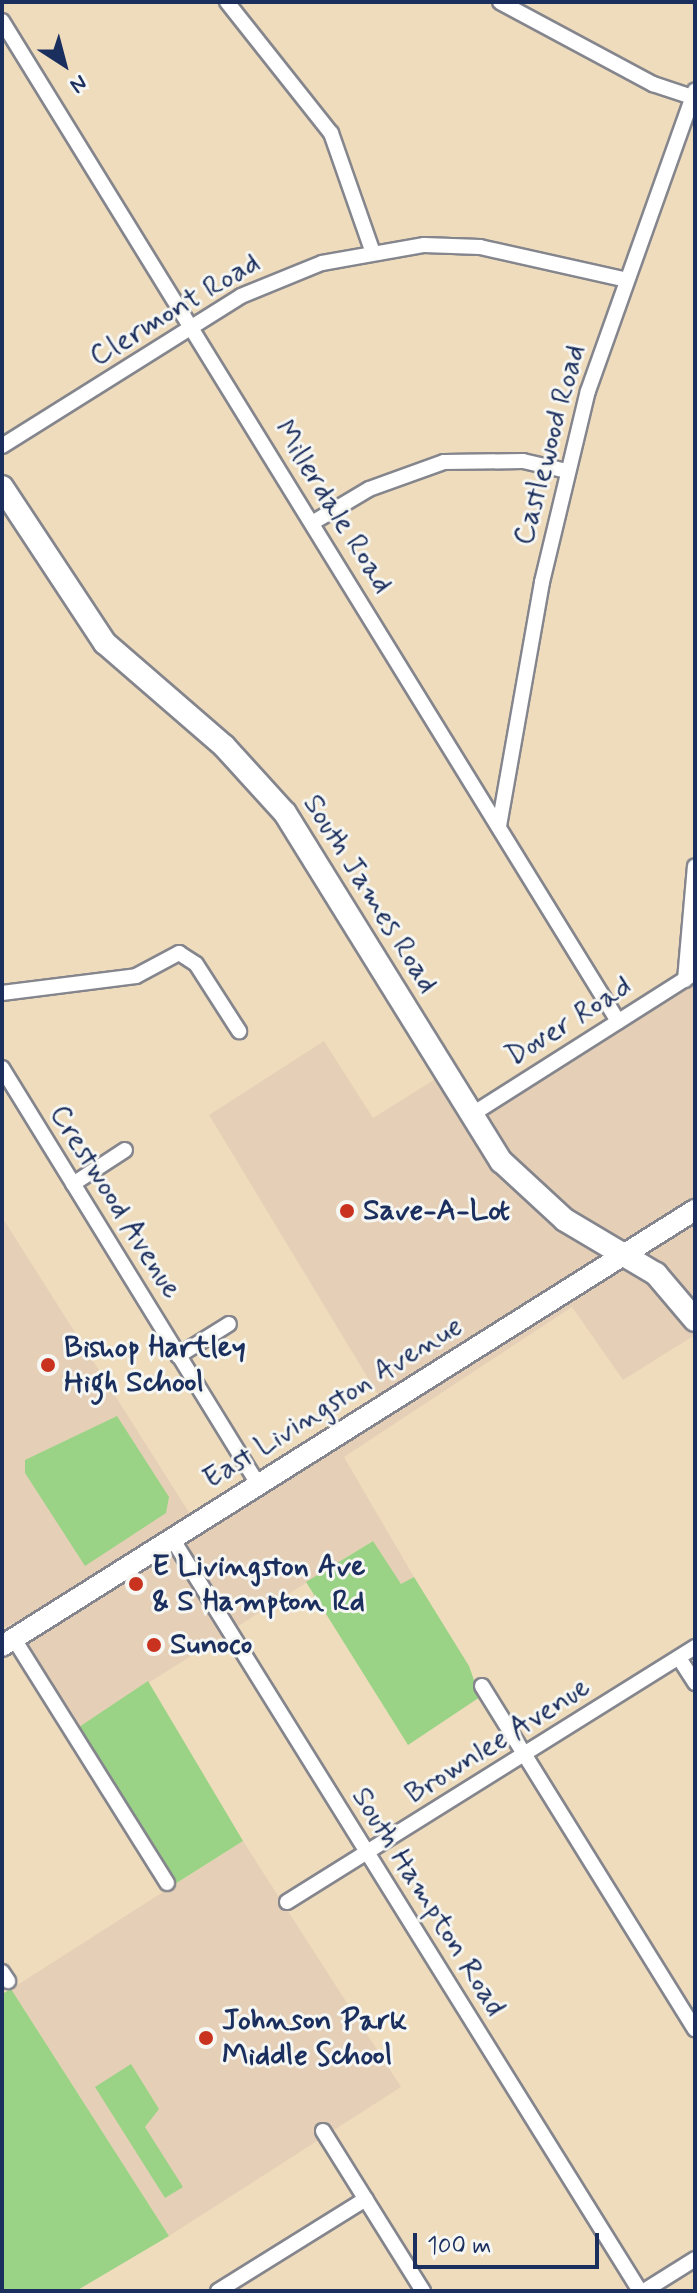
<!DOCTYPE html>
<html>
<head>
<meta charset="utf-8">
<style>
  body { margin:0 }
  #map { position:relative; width:697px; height:2293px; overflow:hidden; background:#efdcbc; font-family:Mynerve,sans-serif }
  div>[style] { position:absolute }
  .built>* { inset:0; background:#e5d0b7 }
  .green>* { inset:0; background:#9ad386 }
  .roads { filter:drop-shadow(2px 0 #85868d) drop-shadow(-2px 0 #85868d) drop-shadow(0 2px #85868d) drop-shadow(0 -2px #85868d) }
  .minor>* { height:14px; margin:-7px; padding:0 7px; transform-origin:7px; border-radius:7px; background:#fff }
  .secondary>* { height:20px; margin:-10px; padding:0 10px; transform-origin:10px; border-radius:10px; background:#fff }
  .primary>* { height:22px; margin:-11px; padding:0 11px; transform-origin:11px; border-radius:11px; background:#fff }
  .dots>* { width:22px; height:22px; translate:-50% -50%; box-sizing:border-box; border:4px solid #f6f6f2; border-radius:50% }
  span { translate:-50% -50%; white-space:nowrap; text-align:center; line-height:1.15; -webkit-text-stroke:6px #f6f6f2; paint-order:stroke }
  .street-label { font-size:30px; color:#1b2f5e }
  .poi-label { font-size:30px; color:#1b2f5e; font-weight:700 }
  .left { translate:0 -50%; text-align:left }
  .frame { position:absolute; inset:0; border:4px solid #1b2f5e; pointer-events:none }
  .north { position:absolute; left:24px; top:24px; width:80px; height:80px; -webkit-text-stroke:6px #f6f6f2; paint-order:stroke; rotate:144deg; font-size:22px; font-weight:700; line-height:32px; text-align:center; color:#1b2f5e }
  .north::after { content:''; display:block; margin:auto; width:28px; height:36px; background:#1b2f5e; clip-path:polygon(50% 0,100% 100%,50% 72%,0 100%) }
  .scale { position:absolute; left:413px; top:2233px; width:186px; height:36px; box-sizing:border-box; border:4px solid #1b2f5e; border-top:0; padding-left:10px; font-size:24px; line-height:28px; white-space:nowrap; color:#1b2f5e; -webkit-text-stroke:6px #f6f6f2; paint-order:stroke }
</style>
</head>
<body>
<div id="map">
  <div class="built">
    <i style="clip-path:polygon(695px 975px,695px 1335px,623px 1380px,572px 1307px,344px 1457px,414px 1577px,401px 1585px,372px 1541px,79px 1727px,15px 1622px,2px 1629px,2px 1217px,197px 1525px,386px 1408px,209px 1115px,324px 1041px,373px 1118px,445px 1073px,472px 1116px)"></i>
    <i style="clip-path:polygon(243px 1841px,401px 2087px,169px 2236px,11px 1989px)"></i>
  </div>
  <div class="green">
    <i style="clip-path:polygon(117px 1416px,169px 1497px,166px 1513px,85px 1566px,25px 1473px,25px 1460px)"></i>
    <i style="clip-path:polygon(373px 1541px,401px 1584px,414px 1577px,469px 1666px,480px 1697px,408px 1745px,306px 1582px)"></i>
    <i style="clip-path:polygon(148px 1681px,243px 1841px,175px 1884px,79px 1727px)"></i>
    <i style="clip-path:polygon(11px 1989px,169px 2236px,76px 2291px,2px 2291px,2px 1994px)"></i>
    <i style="clip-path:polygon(131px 2064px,159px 2109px,145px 2127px,183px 2187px,165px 2198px,95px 2087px)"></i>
  </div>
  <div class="roads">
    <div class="minor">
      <i style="left:227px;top:2px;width:167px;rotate:51.6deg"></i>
      <i style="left:331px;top:133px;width:124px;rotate:70.7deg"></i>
      <i style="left:500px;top:2px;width:174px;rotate:28.2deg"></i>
      <i style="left:653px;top:84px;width:44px;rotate:18.4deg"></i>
      <i style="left:2px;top:21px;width:1175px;rotate:58.37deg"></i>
      <i style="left:2px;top:446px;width:282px;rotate:-32.1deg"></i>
      <i style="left:241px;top:296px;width:87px;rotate:-22.2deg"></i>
      <i style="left:322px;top:263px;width:104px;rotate:-10deg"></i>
      <i style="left:424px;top:245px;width:56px;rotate:2deg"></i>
      <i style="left:480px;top:247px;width:147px;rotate:12.6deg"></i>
      <i style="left:312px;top:523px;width:66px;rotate:-30.8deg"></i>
      <i style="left:369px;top:489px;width:80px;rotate:-19.8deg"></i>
      <i style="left:444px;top:462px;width:79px;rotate:-0.7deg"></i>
      <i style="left:523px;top:461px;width:45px;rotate:12.8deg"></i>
      <i style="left:499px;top:826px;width:248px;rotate:-80deg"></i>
      <i style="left:542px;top:582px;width:196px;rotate:-76.5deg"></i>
      <i style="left:588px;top:391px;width:319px;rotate:-70.4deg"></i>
      <i style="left:685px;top:980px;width:114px;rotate:-85deg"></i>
      <i style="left:2px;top:993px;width:135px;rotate:-7.2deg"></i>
      <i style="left:136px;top:976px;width:49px;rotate:-28.1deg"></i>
      <i style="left:179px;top:953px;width:20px;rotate:33deg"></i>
      <i style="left:196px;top:964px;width:80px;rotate:57.3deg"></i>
      <i style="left:2px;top:1068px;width:491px;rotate:58.4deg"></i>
      <i style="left:471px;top:1115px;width:265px;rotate:-32.4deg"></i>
      <i style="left:73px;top:1184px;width:62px;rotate:-33.2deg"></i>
      <i style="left:178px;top:1356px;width:60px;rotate:-32.1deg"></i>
      <i style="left:173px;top:1540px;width:884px;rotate:58.13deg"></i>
      <i style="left:14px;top:1639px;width:288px;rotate:57.9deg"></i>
      <i style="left:679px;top:1658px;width:30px;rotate:57deg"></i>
      <i style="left:482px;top:1686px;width:404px;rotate:58.2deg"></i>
      <i style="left:287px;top:1902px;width:481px;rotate:-32deg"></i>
      <i style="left:2px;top:1972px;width:11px;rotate:56deg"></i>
      <i style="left:323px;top:2131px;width:189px;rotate:58deg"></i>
      <i style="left:218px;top:2291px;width:174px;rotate:-31.9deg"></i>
      <i style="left:644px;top:2291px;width:60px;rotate:-32.1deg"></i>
    </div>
    <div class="secondary">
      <i style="left:2px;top:1646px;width:819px;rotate:-32.18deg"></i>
    </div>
    <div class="primary">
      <i style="left:2px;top:487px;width:187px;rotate:56.6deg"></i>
      <i style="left:105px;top:643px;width:157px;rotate:40.9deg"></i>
      <i style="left:224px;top:746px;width:91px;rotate:47.7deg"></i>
      <i style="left:285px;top:813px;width:410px;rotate:58.2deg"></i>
      <i style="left:501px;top:1161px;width:87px;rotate:42.7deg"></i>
      <i style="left:565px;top:1220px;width:106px;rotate:30.7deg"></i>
      <i style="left:656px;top:1274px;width:60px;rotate:49.7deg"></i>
    </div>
  </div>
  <div class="dots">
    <i style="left:347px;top:1211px;background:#c8321e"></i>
    <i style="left:48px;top:1365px;background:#c8321e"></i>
    <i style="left:136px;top:1584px;background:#c8321e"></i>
    <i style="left:154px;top:1645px;background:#c8321e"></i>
    <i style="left:206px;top:2038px;background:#c8321e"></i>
  </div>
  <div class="street-label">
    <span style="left:175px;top:310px;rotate:-31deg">Clermont Road</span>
    <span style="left:550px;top:445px;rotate:-75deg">Castlewood Road</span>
    <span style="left:333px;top:507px;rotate:58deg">Millerdale Road</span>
    <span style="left:370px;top:894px;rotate:58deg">South James Road</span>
    <span style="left:569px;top:1022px;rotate:-32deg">Dover Road</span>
    <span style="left:115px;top:1202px;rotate:58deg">Crestwood Avenue</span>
    <span style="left:333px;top:1403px;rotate:-32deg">East Livingston Avenue</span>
    <span style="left:498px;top:1741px;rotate:-32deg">Brownlee Avenue</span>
    <span style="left:428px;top:1902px;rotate:58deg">South Hampton Road</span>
  </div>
  <div class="poi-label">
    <span class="left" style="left:363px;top:1211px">Save-A-Lot</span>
    <span class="left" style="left:64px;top:1365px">Bishop Hartley<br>High School</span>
    <span class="left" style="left:152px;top:1584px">E Livingston Ave<br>&amp; S Hampton Rd</span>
    <span class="left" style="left:170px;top:1645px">Sunoco</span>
    <span class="left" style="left:222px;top:2038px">Johnson Park<br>Middle School</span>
  </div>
  <div class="frame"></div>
  <div class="north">N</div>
  <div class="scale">100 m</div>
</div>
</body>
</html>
